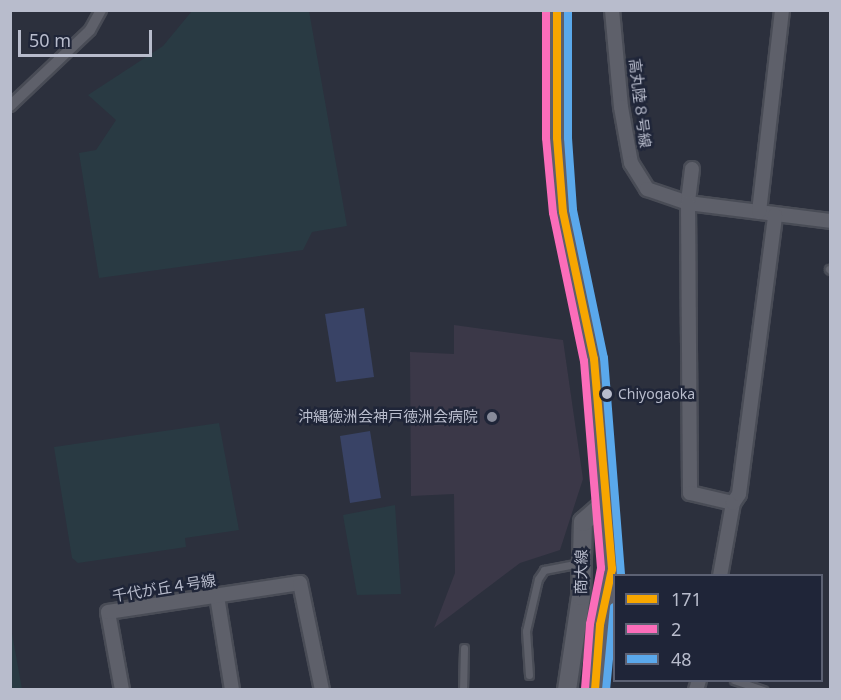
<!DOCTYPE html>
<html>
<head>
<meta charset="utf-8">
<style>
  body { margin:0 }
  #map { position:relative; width:841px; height:700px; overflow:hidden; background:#2c303d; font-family:"Noto Sans","Noto Sans JP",sans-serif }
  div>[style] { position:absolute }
  .medical>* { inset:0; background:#3b3848 }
  .green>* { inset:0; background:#293a43 }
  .water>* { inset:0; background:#394366 }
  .roads { filter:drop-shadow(2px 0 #494c56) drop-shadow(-2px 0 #494c56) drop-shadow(0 2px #494c56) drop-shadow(0 -2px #494c56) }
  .service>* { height:7px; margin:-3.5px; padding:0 3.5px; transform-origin:3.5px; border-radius:3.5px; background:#5e606a }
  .pedestrian>* { height:10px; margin:-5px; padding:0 5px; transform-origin:5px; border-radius:5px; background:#5e606a }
  .minor>* { height:14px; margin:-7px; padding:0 7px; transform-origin:7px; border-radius:7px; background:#5e606a }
  .tertiary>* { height:18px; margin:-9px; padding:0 9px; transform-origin:9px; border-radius:9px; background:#5e606a }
  .bus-1>* { height:8px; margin:-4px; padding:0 4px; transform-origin:4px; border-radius:4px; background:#f7a600 }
  .bus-2>* { height:8px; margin:-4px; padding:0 4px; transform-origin:4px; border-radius:4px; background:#fb6dba }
  .bus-3>* { height:8px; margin:-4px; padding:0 4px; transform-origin:4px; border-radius:4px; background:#5aa8eb }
  .dots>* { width:16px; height:16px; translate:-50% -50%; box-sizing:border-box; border:3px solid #1f2538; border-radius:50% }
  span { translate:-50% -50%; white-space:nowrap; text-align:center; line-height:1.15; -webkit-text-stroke:5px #1f2538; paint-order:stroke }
  .bus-label { font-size:14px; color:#b8bccc }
  .left { translate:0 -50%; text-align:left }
  .street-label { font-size:15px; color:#b8bccc }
  .poi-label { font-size:15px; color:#b8bccc }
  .right { translate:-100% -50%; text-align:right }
  .frame { position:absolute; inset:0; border:12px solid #b8bccc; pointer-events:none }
  .legend { position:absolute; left:613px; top:574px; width:210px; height:108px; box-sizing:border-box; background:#1f2538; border:2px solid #5c6173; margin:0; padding:8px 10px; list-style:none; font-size:18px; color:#b8bccc }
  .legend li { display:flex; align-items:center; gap:12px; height:30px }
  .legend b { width:30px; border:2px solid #5c6173 }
  .scale { position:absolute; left:18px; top:30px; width:134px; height:27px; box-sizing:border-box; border:3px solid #b8bccc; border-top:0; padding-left:8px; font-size:18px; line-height:21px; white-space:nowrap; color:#b8bccc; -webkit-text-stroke:4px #1f2538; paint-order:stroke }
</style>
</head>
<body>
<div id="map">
  <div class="medical">
    <i style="clip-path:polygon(454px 325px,563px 340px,583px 479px,560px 550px,520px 563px,434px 628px,455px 573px,454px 494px,411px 496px,410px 352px,454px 354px)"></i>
  </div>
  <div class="green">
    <i style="clip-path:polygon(192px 11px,309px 11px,347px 226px,312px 232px,303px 250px,99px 278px,79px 153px,96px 150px,116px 120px,88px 95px,163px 46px)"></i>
    <i style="clip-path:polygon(219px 423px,239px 530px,185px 538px,186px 547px,78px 563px,72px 558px,54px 447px)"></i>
    <i style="clip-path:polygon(395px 505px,401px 594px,357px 595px,343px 515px)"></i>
    <i style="clip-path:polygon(10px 628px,11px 628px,22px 689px,11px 689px)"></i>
  </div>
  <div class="water">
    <i style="clip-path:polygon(364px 308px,374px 377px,336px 382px,325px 314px)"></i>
    <i style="clip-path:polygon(370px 431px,381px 498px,350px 503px,340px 436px)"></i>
  </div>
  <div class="roads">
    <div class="service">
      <i style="left:829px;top:269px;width:1px;rotate:45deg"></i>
      <i style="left:529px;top:675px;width:44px;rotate:-93.9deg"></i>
      <i style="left:526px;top:631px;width:53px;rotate:-77deg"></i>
      <i style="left:538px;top:579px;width:11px;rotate:-56deg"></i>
      <i style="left:544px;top:570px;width:37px;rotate:-11deg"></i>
      <i style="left:734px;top:680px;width:31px;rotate:19deg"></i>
      <i style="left:463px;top:690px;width:42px;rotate:-88.6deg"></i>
    </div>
    <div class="pedestrian">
      <i style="left:10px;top:106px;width:110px;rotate:-43.5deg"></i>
      <i style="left:90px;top:30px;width:23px;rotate:-61deg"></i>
    </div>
    <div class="minor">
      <i style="left:612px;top:10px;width:97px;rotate:84.7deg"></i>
      <i style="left:621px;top:107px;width:57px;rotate:79.9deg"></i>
      <i style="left:631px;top:163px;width:31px;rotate:58deg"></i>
      <i style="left:647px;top:189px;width:43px;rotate:18.9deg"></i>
      <i style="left:688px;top:203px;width:143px;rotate:7.2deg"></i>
      <i style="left:692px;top:169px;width:34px;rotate:97deg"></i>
      <i style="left:688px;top:203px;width:290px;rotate:89.6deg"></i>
      <i style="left:690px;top:493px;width:44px;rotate:13.1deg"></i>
      <i style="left:759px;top:212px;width:203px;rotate:-83.5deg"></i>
      <i style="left:720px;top:576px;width:74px;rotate:-79.9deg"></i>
      <i style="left:733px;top:503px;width:11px;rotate:-56deg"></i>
      <i style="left:739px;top:494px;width:281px;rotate:-82.6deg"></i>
      <i style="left:217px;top:596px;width:95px;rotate:80.9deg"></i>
      <i style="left:122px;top:690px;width:79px;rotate:-100.2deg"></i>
      <i style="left:108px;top:612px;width:194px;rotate:-8.6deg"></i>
      <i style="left:300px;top:583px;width:109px;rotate:78.4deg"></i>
      <i style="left:696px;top:690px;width:10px;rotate:-73deg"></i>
    </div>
    <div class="tertiary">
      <i style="left:557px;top:10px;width:128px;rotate:90deg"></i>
      <i style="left:557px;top:138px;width:74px;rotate:85.4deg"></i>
      <i style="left:563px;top:212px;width:150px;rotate:78.1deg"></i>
      <i style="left:594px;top:359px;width:211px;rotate:85.1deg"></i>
      <i style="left:612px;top:569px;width:57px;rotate:102.1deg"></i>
      <i style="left:600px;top:625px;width:65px;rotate:94.4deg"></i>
      <i style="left:567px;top:690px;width:95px;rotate:-81.5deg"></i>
      <i style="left:581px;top:596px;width:74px;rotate:-88.5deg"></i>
      <i style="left:583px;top:522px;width:33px;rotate:-41deg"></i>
    </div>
  </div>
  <div class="bus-1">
    <i style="left:557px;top:10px;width:128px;rotate:90deg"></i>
    <i style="left:557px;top:138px;width:74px;rotate:85.4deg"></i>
    <i style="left:563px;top:212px;width:150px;rotate:78.1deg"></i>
    <i style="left:594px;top:359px;width:211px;rotate:85.1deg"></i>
    <i style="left:612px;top:569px;width:57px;rotate:102.1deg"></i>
    <i style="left:600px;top:625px;width:65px;rotate:94.4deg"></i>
  </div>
  <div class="bus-2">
    <i style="left:546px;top:10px;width:128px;rotate:90deg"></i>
    <i style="left:546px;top:138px;width:75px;rotate:84.7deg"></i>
    <i style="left:553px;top:213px;width:151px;rotate:78.2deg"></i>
    <i style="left:584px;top:361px;width:208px;rotate:85.3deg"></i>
    <i style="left:601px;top:568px;width:57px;rotate:101.1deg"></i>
    <i style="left:590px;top:624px;width:65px;rotate:94.4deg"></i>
  </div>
  <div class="bus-3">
    <i style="left:568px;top:10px;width:128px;rotate:90deg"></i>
    <i style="left:568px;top:138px;width:72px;rotate:86deg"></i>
    <i style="left:573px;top:210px;width:151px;rotate:78.2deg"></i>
    <i style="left:604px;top:358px;width:219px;rotate:85.5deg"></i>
    <i style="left:606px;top:690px;width:83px;rotate:-84.5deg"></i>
  </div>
  <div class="dots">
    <i style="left:607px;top:394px;background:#b8bccc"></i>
    <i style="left:492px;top:417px;background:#878b9a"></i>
  </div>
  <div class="bus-label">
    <span class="left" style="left:618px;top:394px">Chiyogaoka</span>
  </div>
  <div class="street-label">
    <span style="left:640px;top:103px;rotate:83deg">高丸陸８号線</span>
    <span style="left:581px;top:572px;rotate:-89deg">商大線</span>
    <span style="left:164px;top:588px;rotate:-9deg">千代が丘４号線</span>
  </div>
  <div class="poi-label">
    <span class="right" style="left:478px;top:417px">沖縄徳洲会神戸徳洲会病院</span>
  </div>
  <div class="frame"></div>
  <ul class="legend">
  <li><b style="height:8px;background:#f7a600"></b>171</li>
  <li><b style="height:8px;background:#fb6dba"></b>2</li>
  <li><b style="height:8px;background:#5aa8eb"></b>48</li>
  </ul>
  <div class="scale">50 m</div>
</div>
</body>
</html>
